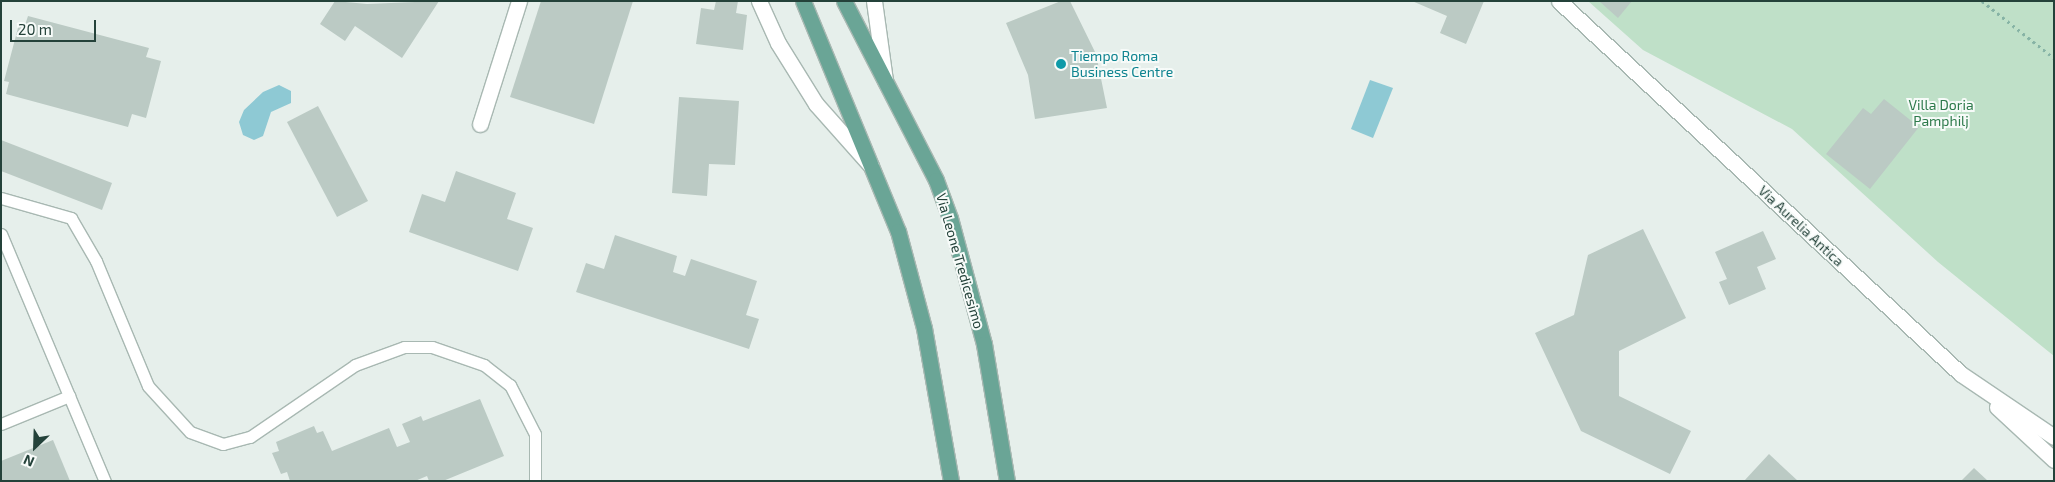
<!DOCTYPE html>
<html>
<head>
<meta charset="utf-8">
<style>
  body { margin:0 }
  #map { position:relative; width:2055px; height:482px; overflow:hidden; background:#e6efeb; font-family:"Exo 2",sans-serif }
  div>[style] { position:absolute }
  .green>* { inset:0; background:#bfe0c8 }
  .water>* { inset:0; background:#8ec9d4 }
  .building>* { inset:0; background:#bbcac4 }
  .path>* { height:3px; margin-top:-1.5px; transform-origin:0; background:repeating-linear-gradient(90deg,#86b3a5 0 2.5px,transparent 0 6.5px) }
  .roads { filter:drop-shadow(1px 0 #a8b8b2) drop-shadow(-1px 0 #a8b8b2) drop-shadow(0 1px #a8b8b2) drop-shadow(0 -1px #a8b8b2) }
  .lane>* { height:11px; margin:-5.5px; padding:0 5.5px; transform-origin:5.5px; border-radius:5.5px; background:#fff }
  .street>* { height:15px; margin:-7.5px; padding:0 7.5px; transform-origin:7.5px; border-radius:7.5px; background:#fff }
  .secondary>* { height:15px; margin:-7.5px; padding:0 7.5px; transform-origin:7.5px; border-radius:7.5px; background:#fff }
  .primary>* { height:15px; margin:-7.5px; padding:0 7.5px; transform-origin:7.5px; border-radius:7.5px; background:#6aa596 }
  .dots>* { width:14px; height:14px; translate:-50% -50%; box-sizing:border-box; border:2px solid #f7fbf9; border-radius:50% }
  span { translate:-50% -50%; white-space:nowrap; text-align:center; line-height:1.15; -webkit-text-stroke:4px #f7fbf9; paint-order:stroke }
  .culture-label { font-size:14px; color:#0d838f }
  .left { translate:0 -50%; text-align:left }
  .park-label { font-size:14px; color:#2d7a4b }
  .street-label { font-size:14px; color:#24423a }
  .frame { position:absolute; inset:0; border:2px solid #24423a; pointer-events:none }
  .north { position:absolute; left:10px; top:422px; width:50px; height:50px; -webkit-text-stroke:4px #f7fbf9; paint-order:stroke; rotate:204deg; font-size:14px; font-weight:700; line-height:20px; text-align:center; color:#24423a }
  .north::after { content:''; display:block; margin:auto; width:18px; height:22px; background:#24423a; clip-path:polygon(50% 0,100% 100%,50% 72%,0 100%) }
  .scale { position:absolute; left:10px; top:20px; width:86px; height:22px; box-sizing:border-box; border:2px solid #24423a; border-top:0; padding-left:6px; font-size:15px; line-height:18px; white-space:nowrap; color:#24423a; -webkit-text-stroke:4px #f7fbf9; paint-order:stroke }
</style>
</head>
<body>
<div id="map">
  <div class="green">
    <i style="clip-path:polygon(1588px 1px,2054px 1px,2054px 356px,1938px 262px,1792px 129px,1643px 50px)"></i>
  </div>
  <div class="water">
    <i style="clip-path:polygon(1370px 80px,1393px 88px,1373px 138px,1351px 129px)"></i>
    <i style="clip-path:polygon(279px 85px,291px 91px,291px 103px,271px 112px,263px 136px,254px 140px,243px 135px,239px 122px,244px 110px,263px 92px)"></i>
  </div>
  <div class="building">
    <i style="clip-path:polygon(335px 1px,367px 4px,439px 1px,402px 58px,355px 26px,345px 41px,320px 24px)"></i>
    <i style="clip-path:polygon(541px 1px,633px 1px,594px 124px,510px 97px)"></i>
    <i style="clip-path:polygon(716px 1px,738px 1px,736px 13px,747px 15px,743px 50px,696px 44px,701px 8px,714px 10px)"></i>
    <i style="clip-path:polygon(1061px 1px,1070px 1px,1096px 54px,1107px 108px,1035px 119px,1028px 75px,1006px 23px)"></i>
    <i style="clip-path:polygon(1412px 1px,1484px 1px,1466px 44px,1440px 33px,1447px 16px)"></i>
    <i style="clip-path:polygon(1599px 1px,1632px 1px,1618px 18px)"></i>
    <i style="clip-path:polygon(28px 16px,149px 48px,146px 57px,161px 61px,146px 118px,132px 114px,128px 127px,6px 94px,9px 82px,4px 81px,19px 24px,25px 25px)"></i>
    <i style="clip-path:polygon(679px 97px,739px 101px,735px 165px,709px 164px,707px 196px,672px 193px)"></i>
    <i style="clip-path:polygon(1884px 99px,1919px 127px,1870px 189px,1826px 154px,1863px 108px,1871px 114px)"></i>
    <i style="clip-path:polygon(318px 106px,368px 201px,337px 217px,287px 122px)"></i>
    <i style="clip-path:polygon(1px 140px,112px 183px,102px 210px,1px 171px)"></i>
    <i style="clip-path:polygon(456px 171px,516px 193px,507px 219px,533px 228px,518px 271px,409px 232px,422px 194px,445px 202px)"></i>
    <i style="clip-path:polygon(1643px 229px,1686px 318px,1619px 351px,1619px 396px,1691px 431px,1670px 474px,1581px 431px,1535px 333px,1574px 315px,1588px 255px)"></i>
    <i style="clip-path:polygon(1763px 231px,1776px 259px,1757px 267px,1766px 289px,1729px 305px,1719px 282px,1727px 279px,1715px 252px)"></i>
    <i style="clip-path:polygon(615px 235px,677px 256px,673px 272px,685px 276px,691px 259px,757px 281px,746px 315px,759px 319px,749px 349px,576px 292px,586px 263px,604px 269px)"></i>
    <i style="clip-path:polygon(480px 399px,504px 456px,443px 481px,429px 481px,427px 476px,415px 481px,290px 481px,287px 472px,281px 474px,272px 453px,279px 451px,276px 442px,314px 426px,317px 433px,323px 431px,332px 451px,389px 428px,397px 447px,410px 442px,402px 424px,421px 416px,423px 421px)"></i>
    <i style="clip-path:polygon(53px 440px,70px 481px,1px 481px,1px 461px)"></i>
    <i style="clip-path:polygon(1769px 454px,1798px 481px,1744px 481px)"></i>
    <i style="clip-path:polygon(1974px 468px,1988px 481px,1961px 481px)"></i>
  </div>
  <div class="path">
    <i style="left:1982px;top:1px;width:92px;rotate:38.4deg"></i>
  </div>
  <div class="roads">
    <div class="lane">
      <i style="left:1px;top:198px;width:73px;rotate:15.9deg"></i>
      <i style="left:71px;top:218px;width:50px;rotate:59.8deg"></i>
      <i style="left:96px;top:261px;width:135px;rotate:67.4deg"></i>
      <i style="left:148px;top:386px;width:62px;rotate:47.6deg"></i>
      <i style="left:190px;top:432px;width:35px;rotate:20deg"></i>
      <i style="left:223px;top:444px;width:28px;rotate:-15deg"></i>
      <i style="left:250px;top:437px;width:127px;rotate:-34.4deg"></i>
      <i style="left:355px;top:365px;width:52px;rotate:-20.2deg"></i>
      <i style="left:404px;top:347px;width:28px"></i>
      <i style="left:432px;top:347px;width:55px;rotate:19.1deg"></i>
      <i style="left:484px;top:365px;width:33px;rotate:38deg"></i>
      <i style="left:510px;top:385px;width:55px;rotate:63deg"></i>
      <i style="left:535px;top:434px;width:47px;rotate:90deg"></i>
      <i style="left:1px;top:234px;width:268px;rotate:67.2deg"></i>
      <i style="left:1px;top:424px;width:74px;rotate:-22.4deg"></i>
    </div>
    <div class="street">
      <i style="left:480px;top:124px;width:129px;rotate:-72.4deg"></i>
    </div>
    <div class="secondary">
      <i style="left:759px;top:1px;width:46px;rotate:65.7deg"></i>
      <i style="left:778px;top:43px;width:72px;rotate:58.1deg"></i>
      <i style="left:816px;top:104px;width:83px;rotate:48.4deg"></i>
      <i style="left:874px;top:1px;width:80px;rotate:82.1deg"></i>
      <i style="left:1559px;top:1px;width:548px;rotate:42.86deg"></i>
      <i style="left:1961px;top:374px;width:112px;rotate:34.1deg"></i>
      <i style="left:1997px;top:407px;width:78px;rotate:42.9deg"></i>
    </div>
    <div class="primary">
      <i style="left:803px;top:1px;width:249px;rotate:67.6deg"></i>
      <i style="left:898px;top:231px;width:100px;rotate:75deg"></i>
      <i style="left:924px;top:328px;width:155px;rotate:80deg"></i>
      <i style="left:844px;top:1px;width:201px;rotate:62.8deg"></i>
      <i style="left:936px;top:180px;width:40px;rotate:69.8deg"></i>
      <i style="left:950px;top:218px;width:131px;rotate:74.9deg"></i>
      <i style="left:984px;top:344px;width:139px;rotate:80.5deg"></i>
    </div>
  </div>
  <div class="dots">
    <i style="left:1061px;top:64px;background:#0f9aa8"></i>
  </div>
  <div class="culture-label">
    <span class="left" style="left:1071px;top:64px">Tiempo Roma<br>Business Centre</span>
  </div>
  <div class="park-label">
    <span style="left:1941px;top:113px">Villa Doria<br>Pamphilj</span>
  </div>
  <div class="street-label">
    <span style="left:1801px;top:226px;rotate:43deg">Via Aurelia Antica</span>
    <span style="left:960px;top:261px;rotate:74deg">Via Leone Tredicesimo</span>
  </div>
  <div class="frame"></div>
  <div class="north">N</div>
  <div class="scale">20 m</div>
</div>
</body>
</html>
